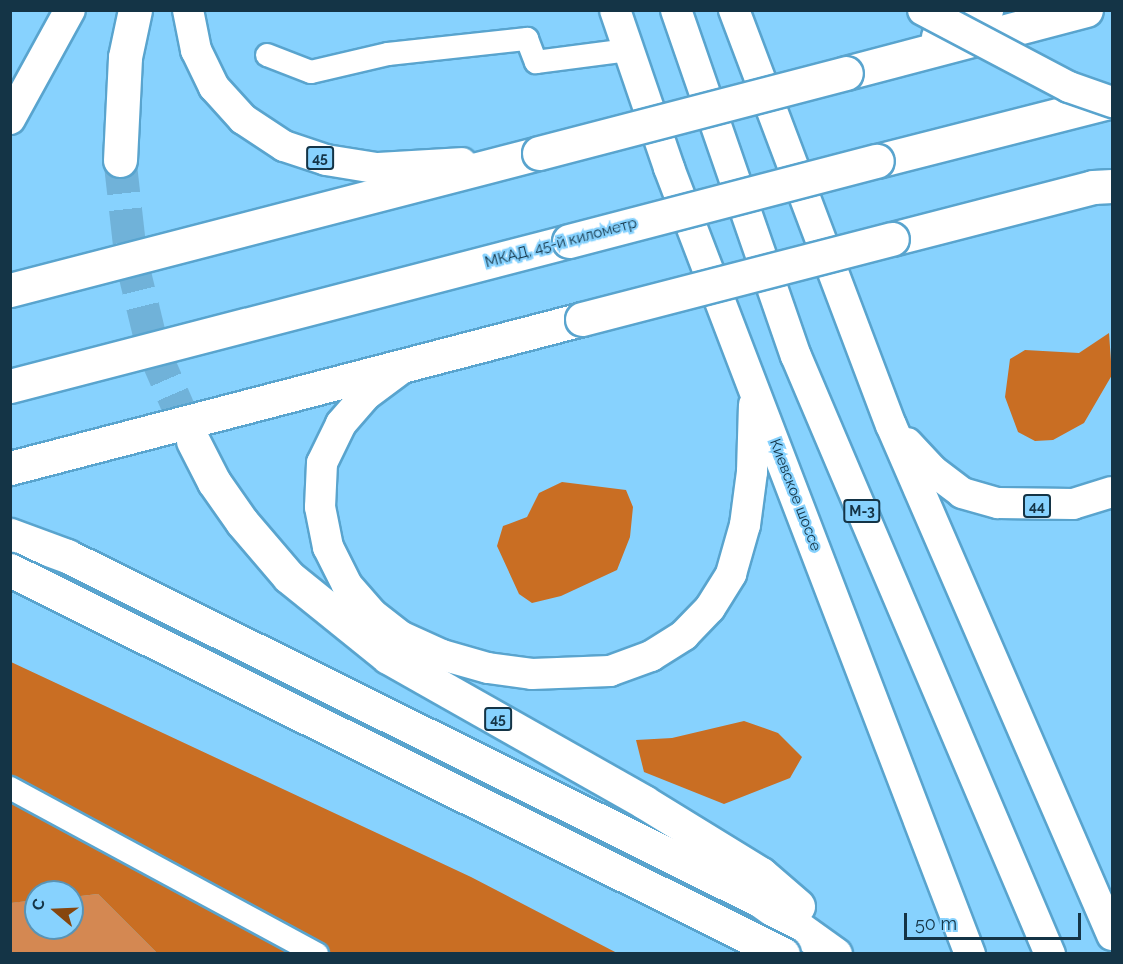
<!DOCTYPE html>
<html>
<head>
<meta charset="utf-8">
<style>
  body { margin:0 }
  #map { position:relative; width:1123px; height:964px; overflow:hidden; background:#87d2fe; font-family:Raleway,sans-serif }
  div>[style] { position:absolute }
  .green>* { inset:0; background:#d48852 }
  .forest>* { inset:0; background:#c96e23 }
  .highway-tunnel>* { height:33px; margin-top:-16.5px; transform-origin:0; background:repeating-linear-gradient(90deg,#70b2d9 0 33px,transparent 0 49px) }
  .roads { filter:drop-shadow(2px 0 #59a4ce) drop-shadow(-2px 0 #59a4ce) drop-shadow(0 2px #59a4ce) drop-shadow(0 -2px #59a4ce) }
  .minor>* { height:22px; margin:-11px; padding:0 11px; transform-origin:11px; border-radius:11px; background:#fff }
  .major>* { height:30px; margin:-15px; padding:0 15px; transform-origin:15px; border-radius:15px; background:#fff }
  .highway>* { height:33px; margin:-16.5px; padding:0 16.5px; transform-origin:16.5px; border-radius:16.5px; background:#fff }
  .bridges { filter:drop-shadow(2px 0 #59a4ce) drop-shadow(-2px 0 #59a4ce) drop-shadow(0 2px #59a4ce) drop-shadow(0 -2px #59a4ce) }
  .major-bridge>* { height:30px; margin:-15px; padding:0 15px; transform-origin:15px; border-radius:15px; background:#fff }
  .highway-bridge>* { height:33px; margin:-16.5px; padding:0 16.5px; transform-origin:16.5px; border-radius:16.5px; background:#fff }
  span { translate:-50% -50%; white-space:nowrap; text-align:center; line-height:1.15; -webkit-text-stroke:4.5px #87d2fe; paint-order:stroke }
  .shield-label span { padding:2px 4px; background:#87d2fe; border:2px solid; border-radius:4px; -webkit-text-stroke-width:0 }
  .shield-label { font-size:14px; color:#143446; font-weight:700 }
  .street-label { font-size:15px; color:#143446 }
  .frame { position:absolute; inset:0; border:12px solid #143446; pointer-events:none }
  .north { position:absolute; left:24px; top:880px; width:60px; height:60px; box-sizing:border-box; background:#87d2fe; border:2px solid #5993b4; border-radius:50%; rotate:289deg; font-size:16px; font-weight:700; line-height:24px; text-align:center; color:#143446 }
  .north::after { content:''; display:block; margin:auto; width:21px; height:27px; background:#86460e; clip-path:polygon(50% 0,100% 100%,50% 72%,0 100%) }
  .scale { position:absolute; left:904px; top:913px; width:177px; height:27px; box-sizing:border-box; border:3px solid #143446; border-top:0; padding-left:8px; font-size:18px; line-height:21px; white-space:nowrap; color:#143446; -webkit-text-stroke:4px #87d2fe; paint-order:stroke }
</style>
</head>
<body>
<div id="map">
  <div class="green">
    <i style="clip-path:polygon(98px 894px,157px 953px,11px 953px,10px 903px,36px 900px,36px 928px,72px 928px,72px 897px)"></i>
  </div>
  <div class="forest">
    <i style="clip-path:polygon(1109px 333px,1112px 375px,1084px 423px,1053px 440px,1035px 441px,1018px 432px,1005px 397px,1010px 359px,1025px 350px,1079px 353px)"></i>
    <i style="clip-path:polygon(562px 482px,626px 490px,633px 507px,630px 537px,617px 570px,561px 596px,532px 603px,519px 594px,497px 546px,503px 526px,527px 517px,539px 493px)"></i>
    <i style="clip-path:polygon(11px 662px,471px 877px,617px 953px,157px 953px,98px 894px,72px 897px,72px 892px,36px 892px,36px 900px,11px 903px)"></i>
    <i style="clip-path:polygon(744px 721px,778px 733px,802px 757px,790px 778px,724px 804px,644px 772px,636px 740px,672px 738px)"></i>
  </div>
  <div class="highway-tunnel">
    <i style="left:120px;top:160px;width:99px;rotate:83.6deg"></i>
    <i style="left:131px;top:258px;width:94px;rotate:76.4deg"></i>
    <i style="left:153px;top:349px;width:100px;rotate:66.5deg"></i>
  </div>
  <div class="roads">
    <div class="minor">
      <i style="left:267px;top:55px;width:47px;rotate:21.1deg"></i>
      <i style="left:311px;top:72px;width:79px;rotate:-13.2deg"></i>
      <i style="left:388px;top:54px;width:140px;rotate:-6.2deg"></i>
      <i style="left:527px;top:39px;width:25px;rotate:69deg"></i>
      <i style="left:536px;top:62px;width:93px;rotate:-7.4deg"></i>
      <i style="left:10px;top:788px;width:349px;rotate:28.4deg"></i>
    </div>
    <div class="major">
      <i style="left:188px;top:10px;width:41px;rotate:78.7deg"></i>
      <i style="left:196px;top:50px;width:41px;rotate:64.1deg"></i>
      <i style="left:214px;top:87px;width:43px;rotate:47.8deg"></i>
      <i style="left:243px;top:119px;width:49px;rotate:33.4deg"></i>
      <i style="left:284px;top:146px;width:44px;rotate:18.4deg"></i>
      <i style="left:326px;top:160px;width:51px;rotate:9.1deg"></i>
      <i style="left:376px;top:168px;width:86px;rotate:-3.3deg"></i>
      <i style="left:615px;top:10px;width:167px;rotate:71.1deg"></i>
      <i style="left:669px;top:168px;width:842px;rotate:69.05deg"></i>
      <i style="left:676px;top:10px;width:366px;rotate:70.9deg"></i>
      <i style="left:796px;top:356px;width:650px;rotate:66.99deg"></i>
      <i style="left:734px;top:10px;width:444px;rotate:69.3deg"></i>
      <i style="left:891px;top:425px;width:556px;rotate:66.57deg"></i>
      <i style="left:937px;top:37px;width:58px;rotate:-27.9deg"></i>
      <i style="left:10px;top:119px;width:124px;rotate:-61.2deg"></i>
      <i style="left:405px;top:366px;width:49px;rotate:143.4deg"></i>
      <i style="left:366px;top:395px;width:38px;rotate:131deg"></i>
      <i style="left:341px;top:424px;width:43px;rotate:116deg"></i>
      <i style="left:322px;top:463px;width:44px;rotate:92.6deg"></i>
      <i style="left:320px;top:507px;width:41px;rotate:78.7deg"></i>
      <i style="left:328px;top:547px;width:42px;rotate:63.4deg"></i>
      <i style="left:347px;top:585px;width:37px;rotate:49deg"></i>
      <i style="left:371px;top:613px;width:37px;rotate:38deg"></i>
      <i style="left:400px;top:636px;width:46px;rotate:24.3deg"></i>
      <i style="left:442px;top:655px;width:48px;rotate:15.8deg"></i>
      <i style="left:488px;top:668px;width:44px;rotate:7.8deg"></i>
      <i style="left:532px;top:674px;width:78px;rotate:-2.2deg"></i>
      <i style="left:610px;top:671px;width:44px;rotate:-20.1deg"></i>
      <i style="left:651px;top:656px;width:39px;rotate:-32deg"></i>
      <i style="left:684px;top:635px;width:37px;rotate:-46deg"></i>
      <i style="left:710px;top:608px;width:40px;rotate:-58deg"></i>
      <i style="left:731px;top:574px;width:51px;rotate:-74.1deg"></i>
      <i style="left:745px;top:525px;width:53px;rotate:-82.5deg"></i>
      <i style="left:752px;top:472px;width:67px;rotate:-88.3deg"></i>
      <i style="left:907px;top:443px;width:37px;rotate:47deg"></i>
      <i style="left:932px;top:470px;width:38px;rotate:37deg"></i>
      <i style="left:962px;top:493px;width:37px;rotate:16deg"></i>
      <i style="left:998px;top:503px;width:75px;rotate:0.8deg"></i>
      <i style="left:1073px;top:504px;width:41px;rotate:-17.1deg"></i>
    </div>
    <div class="highway">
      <i style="left:846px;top:73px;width:248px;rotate:-14.7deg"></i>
      <i style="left:120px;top:160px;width:103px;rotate:-87.2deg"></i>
      <i style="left:125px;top:57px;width:48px;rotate:-78deg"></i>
      <i style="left:877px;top:161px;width:243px;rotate:-14.3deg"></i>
      <i style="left:892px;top:239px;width:208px;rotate:-14.5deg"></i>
      <i style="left:1093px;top:187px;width:19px;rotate:-3deg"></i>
      <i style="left:10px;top:290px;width:546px;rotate:-14.52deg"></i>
      <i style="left:10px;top:386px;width:577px;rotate:-14.54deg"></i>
      <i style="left:193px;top:441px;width:46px;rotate:62.9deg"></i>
      <i style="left:214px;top:482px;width:49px;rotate:55deg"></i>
      <i style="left:242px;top:522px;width:72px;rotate:49.5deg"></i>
      <i style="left:289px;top:577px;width:127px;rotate:38.9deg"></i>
      <i style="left:388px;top:657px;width:294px;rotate:29.5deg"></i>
      <i style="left:644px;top:802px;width:137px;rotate:31.6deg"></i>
      <i style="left:761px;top:874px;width:49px;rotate:40.9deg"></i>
      <i style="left:10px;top:468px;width:591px;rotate:-14.6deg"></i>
      <i style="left:10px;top:535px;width:61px;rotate:20.2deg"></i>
      <i style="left:67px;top:556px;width:775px;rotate:26.43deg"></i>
      <i style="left:761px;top:901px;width:91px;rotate:35.6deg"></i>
    </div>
  </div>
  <div class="bridges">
    <div class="major-bridge">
      <i style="left:923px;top:10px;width:165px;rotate:27.8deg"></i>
      <i style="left:1069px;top:87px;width:46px;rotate:19.2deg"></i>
    </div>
    <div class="highway-bridge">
      <i style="left:539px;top:153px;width:317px;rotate:-14.6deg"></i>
      <i style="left:569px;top:241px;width:318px;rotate:-14.6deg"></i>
      <i style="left:582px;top:319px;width:320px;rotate:-14.5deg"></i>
      <i style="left:10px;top:570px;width:863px;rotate:26.42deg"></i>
    </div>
  </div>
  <div class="shield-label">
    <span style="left:320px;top:158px">45</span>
    <span style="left:1037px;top:506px">44</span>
    <span style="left:862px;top:511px">М-3</span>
    <span style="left:498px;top:719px">45</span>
  </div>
  <div class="street-label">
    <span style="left:561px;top:243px;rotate:-15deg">МКАД, 45-й километр</span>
    <span style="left:795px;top:495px;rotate:69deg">Киевское шоссе</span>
  </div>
  <div class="frame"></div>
  <div class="north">С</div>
  <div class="scale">50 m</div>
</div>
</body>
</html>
